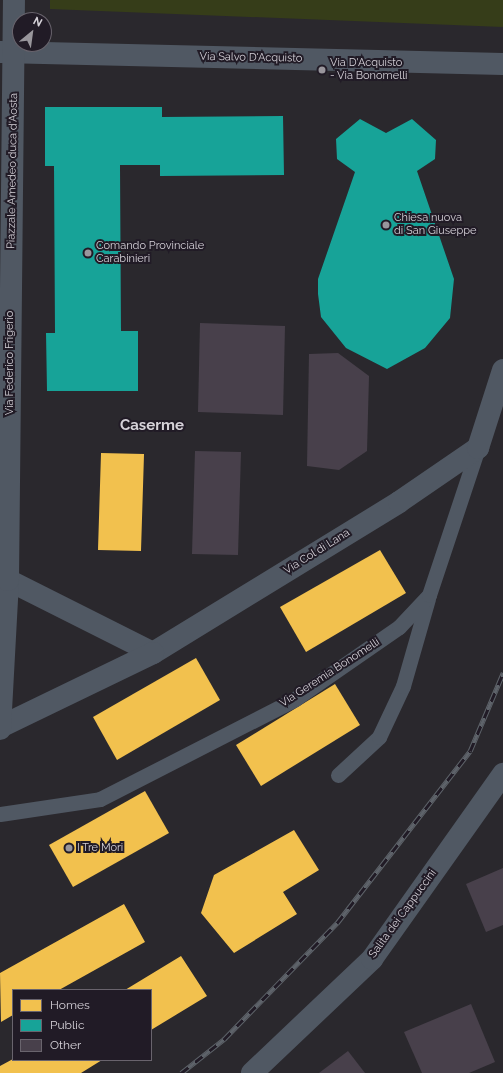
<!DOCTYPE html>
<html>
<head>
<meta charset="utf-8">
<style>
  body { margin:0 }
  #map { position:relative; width:503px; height:1073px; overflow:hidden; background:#2a282d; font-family:Raleway,sans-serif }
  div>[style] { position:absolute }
  .green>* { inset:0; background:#363d19 }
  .homes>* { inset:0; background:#f2c14e }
  .public>* { inset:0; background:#17a398 }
  .building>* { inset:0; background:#48404b }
  .service>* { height:15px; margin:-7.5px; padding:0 7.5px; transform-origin:7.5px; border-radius:7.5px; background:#505863 }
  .minor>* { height:22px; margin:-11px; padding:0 11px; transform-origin:11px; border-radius:11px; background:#505863 }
  .rail>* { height:4.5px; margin-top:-2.25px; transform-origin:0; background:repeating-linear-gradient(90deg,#211b26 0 9px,#5e636a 0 18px); box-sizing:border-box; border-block:1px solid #5e636a }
  .dots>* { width:11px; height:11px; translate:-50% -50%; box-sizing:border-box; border:2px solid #211b26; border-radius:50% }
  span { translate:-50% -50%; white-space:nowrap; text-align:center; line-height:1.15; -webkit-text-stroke:4px #211b26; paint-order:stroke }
  .street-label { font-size:11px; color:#d5d1d8 }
  .poi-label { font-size:11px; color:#d5d1d8 }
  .left { translate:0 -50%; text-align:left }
  .district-label { font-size:15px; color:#d5d1d8; font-weight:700 }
  .legend { position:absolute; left:12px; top:989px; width:140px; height:72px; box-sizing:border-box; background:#211b26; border:1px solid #69646d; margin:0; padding:5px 7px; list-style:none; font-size:12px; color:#d5d1d8 }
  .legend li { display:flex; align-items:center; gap:8px; height:20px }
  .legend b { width:20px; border:1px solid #69646d }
  .north { position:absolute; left:12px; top:12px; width:40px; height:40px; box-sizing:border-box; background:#211b26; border:1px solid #69646d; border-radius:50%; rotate:29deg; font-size:11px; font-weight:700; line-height:16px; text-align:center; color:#d5d1d8 }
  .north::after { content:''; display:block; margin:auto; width:14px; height:18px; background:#99969c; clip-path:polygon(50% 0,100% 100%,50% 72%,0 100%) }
</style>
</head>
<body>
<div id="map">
  <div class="green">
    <i style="clip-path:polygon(50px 0,503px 0,503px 27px,50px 9px)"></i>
  </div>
  <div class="homes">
    <i style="clip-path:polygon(101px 453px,144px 454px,141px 551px,98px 550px)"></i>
    <i style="clip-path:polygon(380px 550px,406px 593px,306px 652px,280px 607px)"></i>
    <i style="clip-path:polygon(196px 658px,220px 700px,117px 760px,93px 717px)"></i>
    <i style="clip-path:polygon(335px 684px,360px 725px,261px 786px,236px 745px)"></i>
    <i style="clip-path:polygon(145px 791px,169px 833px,73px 887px,49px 845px)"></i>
    <i style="clip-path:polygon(294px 830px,319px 870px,283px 892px,297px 914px,234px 953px,201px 913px,214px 875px)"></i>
    <i style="clip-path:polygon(124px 904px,145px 942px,59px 990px,13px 990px,13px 1015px,1px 1022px,0 973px)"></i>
    <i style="clip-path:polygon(181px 956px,207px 996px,151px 1030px,151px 990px,125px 990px)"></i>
    <i style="clip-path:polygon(13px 1059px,13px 1060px,102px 1060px,81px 1073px,0 1073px,0 1066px)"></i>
  </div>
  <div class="public">
    <i style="clip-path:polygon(45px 107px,162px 107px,162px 117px,283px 116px,284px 175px,160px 176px,160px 165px,120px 165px,121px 331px,138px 331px,138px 391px,47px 391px,46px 333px,55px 333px,54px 166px,45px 166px)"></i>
    <i style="clip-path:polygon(360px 119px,386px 133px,412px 119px,436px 140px,435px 159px,417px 171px,454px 279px,450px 318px,425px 348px,387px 369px,346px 348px,321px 317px,318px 294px,318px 279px,355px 172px,337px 159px,336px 139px)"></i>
  </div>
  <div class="building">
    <i style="clip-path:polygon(200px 323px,285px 326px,283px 415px,198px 412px)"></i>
    <i style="clip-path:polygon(338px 353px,369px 376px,367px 451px,339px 470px,307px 466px,309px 354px)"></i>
    <i style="clip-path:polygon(195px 451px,241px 452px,238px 555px,192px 554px)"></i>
    <i style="clip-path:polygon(503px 868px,503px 925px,486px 932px,466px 884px)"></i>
    <i style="clip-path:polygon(471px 1004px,495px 1062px,469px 1073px,422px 1073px,404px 1032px)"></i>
    <i style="clip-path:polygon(348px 1051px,365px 1073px,319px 1073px)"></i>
  </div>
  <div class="service">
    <i style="left:338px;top:775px;width:56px;rotate:-42.8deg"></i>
    <i style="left:379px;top:737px;width:56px;rotate:-64.8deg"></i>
    <i style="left:403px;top:686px;width:91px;rotate:-74deg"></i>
    <i style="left:0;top:814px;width:101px;rotate:-8.5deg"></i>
    <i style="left:100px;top:799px;width:219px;rotate:-27.1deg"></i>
    <i style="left:295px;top:699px;width:126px;rotate:-34.7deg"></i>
    <i style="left:399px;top:627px;width:44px;rotate:-46.8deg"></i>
    <i style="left:429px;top:595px;width:155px;rotate:-71.6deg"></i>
  </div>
  <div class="minor">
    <i style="left:1px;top:52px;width:502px;rotate:1.37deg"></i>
    <i style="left:8px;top:580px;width:162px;rotate:26.7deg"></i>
    <i style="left:153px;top:653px;width:289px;rotate:-31.5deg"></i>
    <i style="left:399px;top:502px;width:96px;rotate:-34.4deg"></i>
    <i style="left:478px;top:448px;width:82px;rotate:-72.2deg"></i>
    <i style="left:0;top:727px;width:170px;rotate:-25.8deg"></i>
    <i style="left:0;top:729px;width:149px;rotate:-86.9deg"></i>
    <i style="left:8px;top:580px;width:580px;rotate:-89.41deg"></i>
    <i style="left:252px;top:1073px;width:166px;rotate:-43.5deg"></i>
    <i style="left:372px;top:959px;width:227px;rotate:-54.7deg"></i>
  </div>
  <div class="rail">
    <i style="left:181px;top:1073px;width:55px;rotate:-38.3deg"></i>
    <i style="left:224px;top:1039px;width:162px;rotate:-45.8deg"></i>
    <i style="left:337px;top:923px;width:217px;rotate:-52.3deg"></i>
    <i style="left:470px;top:751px;width:85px;rotate:-67.1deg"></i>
  </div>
  <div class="dots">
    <i style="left:322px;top:70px;background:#99969c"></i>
    <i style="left:386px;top:225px;background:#99969c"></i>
    <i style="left:88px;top:253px;background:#99969c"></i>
    <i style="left:69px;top:848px;background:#99969c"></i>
  </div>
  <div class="street-label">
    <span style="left:251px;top:58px;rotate:1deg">Via Salvo D'Acquisto</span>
    <span style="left:13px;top:171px;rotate:-89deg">Piazzale Amedeo duca d'Aosta</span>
    <span style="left:10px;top:363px;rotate:-90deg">Via Federico Frigerio</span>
    <span style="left:317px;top:552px;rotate:-32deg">Via Col di Lana</span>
    <span style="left:330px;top:673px;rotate:-33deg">Via Geremia Bonomelli</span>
    <span style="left:403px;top:914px;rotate:-54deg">Salita dei Cappuccini</span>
  </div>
  <div class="poi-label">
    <span class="left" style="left:330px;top:70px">Via D'Acquisto<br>- Via Bonomelli</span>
    <span class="left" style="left:394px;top:225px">Chiesa nuova<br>di San Giuseppe</span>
    <span class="left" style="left:96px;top:253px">Comando Provinciale<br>Carabinieri</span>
    <span class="left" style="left:77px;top:848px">I Tre Mori</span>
  </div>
  <div class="district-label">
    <span style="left:152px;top:426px">Caserme</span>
  </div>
  <ul class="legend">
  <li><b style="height:11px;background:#f2c14e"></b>Homes</li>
  <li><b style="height:11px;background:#17a398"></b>Public</li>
  <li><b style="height:11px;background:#48404b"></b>Other</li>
  </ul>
  <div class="north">N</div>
</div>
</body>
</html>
